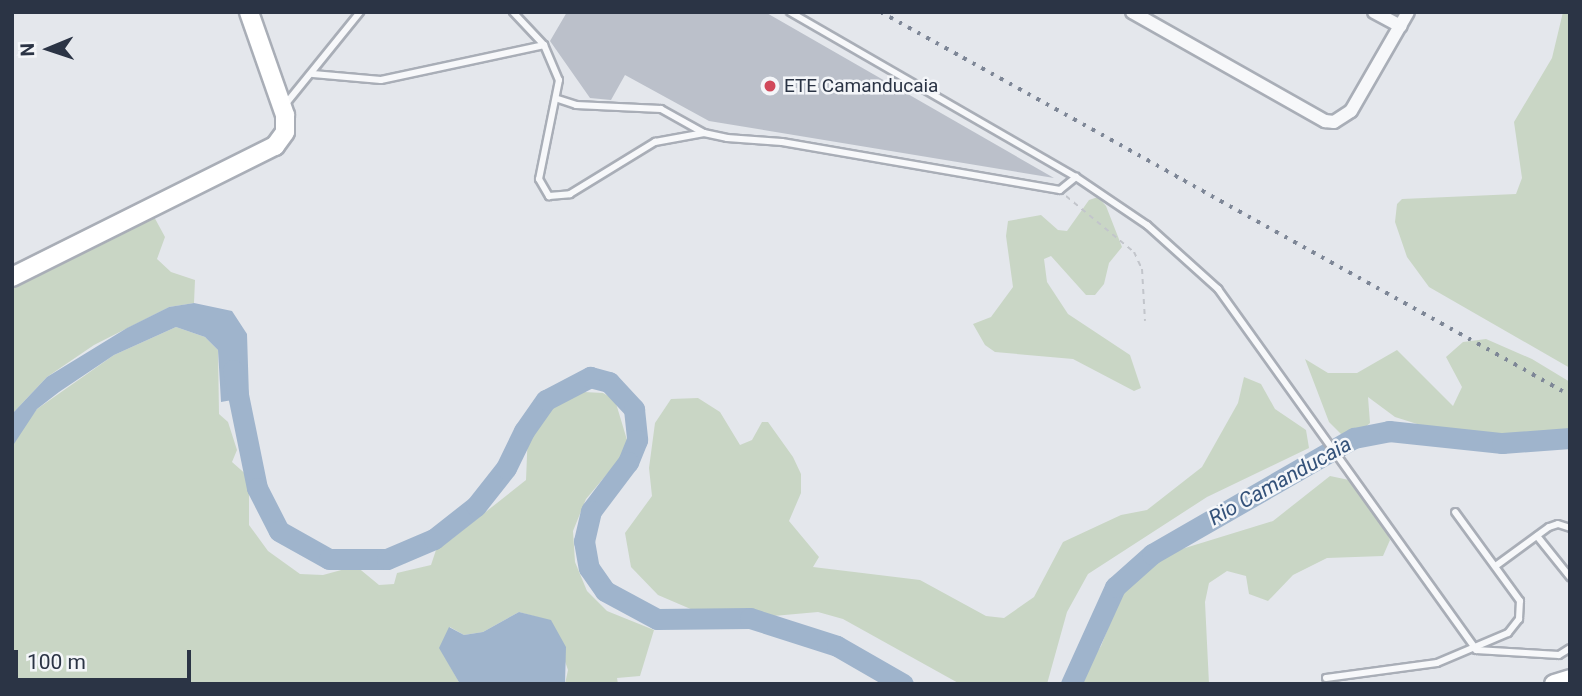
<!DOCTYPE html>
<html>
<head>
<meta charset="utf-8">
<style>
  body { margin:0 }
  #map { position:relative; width:1582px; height:696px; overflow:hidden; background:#e4e7ec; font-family:Roboto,sans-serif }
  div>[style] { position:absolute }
  .green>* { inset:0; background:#c9d6c5 }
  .water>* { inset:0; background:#9fb4cc }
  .river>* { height:21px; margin:-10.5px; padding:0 10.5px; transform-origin:10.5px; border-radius:10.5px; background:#9fb4cc }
  .building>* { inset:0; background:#bbc0ca }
  .path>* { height:2px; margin-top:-1px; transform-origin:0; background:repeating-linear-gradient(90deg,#c2c5cb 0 5px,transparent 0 10px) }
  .roads { filter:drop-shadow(2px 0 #a9aeb7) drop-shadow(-2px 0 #a9aeb7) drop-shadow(0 2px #a9aeb7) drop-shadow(0 -2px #a9aeb7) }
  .lane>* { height:6px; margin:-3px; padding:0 3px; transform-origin:3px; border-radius:3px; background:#f7f8fa }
  .street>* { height:12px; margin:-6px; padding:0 6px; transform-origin:6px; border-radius:6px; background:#f7f8fa }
  .secondary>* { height:18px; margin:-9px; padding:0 9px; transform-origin:9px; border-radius:9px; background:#fff }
  .rail>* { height:3.5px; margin-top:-1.75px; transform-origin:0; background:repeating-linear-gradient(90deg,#7d8696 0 3.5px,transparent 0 10.5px) }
  .dots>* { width:19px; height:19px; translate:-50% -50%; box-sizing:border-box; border:4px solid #f4f6f9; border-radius:50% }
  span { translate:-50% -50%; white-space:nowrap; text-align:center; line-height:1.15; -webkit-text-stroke:5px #f4f6f9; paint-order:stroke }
  .poi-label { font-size:19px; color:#2b3445 }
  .left { translate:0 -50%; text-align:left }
  .water-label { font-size:21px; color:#34527a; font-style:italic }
  .frame { position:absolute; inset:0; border:14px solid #2b3445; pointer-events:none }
  .north { position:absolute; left:14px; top:14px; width:70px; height:70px; -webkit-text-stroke:5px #f4f6f9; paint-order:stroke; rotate:268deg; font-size:19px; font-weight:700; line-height:28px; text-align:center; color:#2b3445 }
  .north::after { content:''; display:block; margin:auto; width:24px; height:32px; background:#2b3445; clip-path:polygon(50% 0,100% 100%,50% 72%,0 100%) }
  .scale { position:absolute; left:14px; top:650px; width:177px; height:32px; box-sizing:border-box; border:4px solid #2b3445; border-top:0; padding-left:9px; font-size:21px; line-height:24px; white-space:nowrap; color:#2b3445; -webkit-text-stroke:5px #f4f6f9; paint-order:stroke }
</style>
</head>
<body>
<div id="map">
  <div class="green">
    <i style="clip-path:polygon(1563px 12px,1570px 12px,1570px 368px,1429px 287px,1407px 257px,1395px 222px,1397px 204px,1402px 199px,1516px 194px,1522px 178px,1514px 122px,1552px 58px)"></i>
    <i style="clip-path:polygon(1098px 197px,1106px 206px,1122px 247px,1109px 263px,1104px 284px,1095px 295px,1086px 295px,1051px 256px,1044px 259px,1047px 282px,1068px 314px,1130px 355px,1141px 388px,1134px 391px,1073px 359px,995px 352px,985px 345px,973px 324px,991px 317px,1013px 287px,1006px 236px,1008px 221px,1041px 215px,1058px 230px,1067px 231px,1089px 200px)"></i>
    <i style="clip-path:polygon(152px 213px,165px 237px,157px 259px,171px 272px,195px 280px,194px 303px,169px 307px,94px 345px,47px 377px,12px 414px,12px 282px)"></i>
    <i style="clip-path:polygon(176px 327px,205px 337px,218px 350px,219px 414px,228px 422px,237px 450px,232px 462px,249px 477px,249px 525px,268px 551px,300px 574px,323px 575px,356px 566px,379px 585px,394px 584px,397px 573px,431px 565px,438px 544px,449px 541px,526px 480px,528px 431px,540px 416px,559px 400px,584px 392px,603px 393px,615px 400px,627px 440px,623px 455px,586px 499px,573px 531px,575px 562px,587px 591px,607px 611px,654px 630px,640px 676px,617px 678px,618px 684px,565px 684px,568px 670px,551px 621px,519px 612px,483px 632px,464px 635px,450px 627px,440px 648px,460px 684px,12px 684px,12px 447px,20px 431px,37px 409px,114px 355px)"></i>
    <i style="clip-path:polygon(1486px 339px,1532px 359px,1570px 382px,1570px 443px,1551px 430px,1536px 437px,1433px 429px,1395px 417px,1368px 397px,1370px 423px,1357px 435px,1345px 438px,1329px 422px,1305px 359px,1328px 373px,1357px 373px,1397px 350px,1453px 406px,1462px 387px,1446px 357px,1463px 342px)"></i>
    <i style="clip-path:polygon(1244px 377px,1261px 384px,1275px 409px,1306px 430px,1309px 448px,1207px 497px,1088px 574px,1067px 612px,1047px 684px,960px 684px,843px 619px,818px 612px,752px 618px,693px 610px,658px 595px,631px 567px,625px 533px,652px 496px,649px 468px,655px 423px,671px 399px,698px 398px,720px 412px,740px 445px,752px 440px,762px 422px,768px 422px,793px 457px,801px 474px,801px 493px,789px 521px,819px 557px,813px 567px,920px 580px,986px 616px,1004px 618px,1034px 597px,1063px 542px,1121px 515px,1147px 510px,1202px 467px,1238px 403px)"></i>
    <i style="clip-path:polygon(1330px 476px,1349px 480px,1383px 524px,1390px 540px,1383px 556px,1327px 558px,1293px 575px,1268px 601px,1249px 594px,1246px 576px,1227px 571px,1209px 583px,1205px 602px,1209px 684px,1076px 684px,1101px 646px,1121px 595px,1159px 556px,1273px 521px)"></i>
  </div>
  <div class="water">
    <i style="clip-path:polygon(194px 303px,232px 311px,247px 334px,249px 397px,221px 402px,218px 350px,205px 337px,176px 327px,114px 355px,59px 392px,37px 409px,12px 447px,12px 414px,47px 377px,127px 328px,169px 307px)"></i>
    <i style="clip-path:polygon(519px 612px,551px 620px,566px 647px,565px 684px,460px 684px,439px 648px,449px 627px,464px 635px,483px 632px)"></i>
  </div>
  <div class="river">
    <i style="left:233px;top:370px;width:120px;rotate:78.5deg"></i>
    <i style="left:257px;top:488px;width:48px;rotate:62.9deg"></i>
    <i style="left:279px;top:531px;width:57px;rotate:29.2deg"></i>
    <i style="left:329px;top:559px;width:58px"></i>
    <i style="left:387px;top:559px;width:51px;rotate:-23.1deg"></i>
    <i style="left:434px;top:539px;width:53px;rotate:-38.2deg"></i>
    <i style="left:476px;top:506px;width:48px;rotate:-51.7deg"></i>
    <i style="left:506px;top:468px;width:41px;rotate:-64.1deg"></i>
    <i style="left:524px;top:431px;width:38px;rotate:-55deg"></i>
    <i style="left:546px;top:400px;width:50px;rotate:-27.6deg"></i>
    <i style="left:590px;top:377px;width:20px;rotate:15deg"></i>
    <i style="left:609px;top:382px;width:37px;rotate:47deg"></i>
    <i style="left:634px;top:409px;width:31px;rotate:84deg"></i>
    <i style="left:637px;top:440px;width:24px;rotate:112deg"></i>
    <i style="left:628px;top:462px;width:61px;rotate:127.1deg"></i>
    <i style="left:591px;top:511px;width:31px;rotate:103deg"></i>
    <i style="left:584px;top:541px;width:27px;rotate:80deg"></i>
    <i style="left:589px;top:568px;width:28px;rotate:55deg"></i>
    <i style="left:605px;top:591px;width:59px;rotate:28.3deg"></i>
    <i style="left:657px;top:619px;width:93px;rotate:-0.6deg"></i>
    <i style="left:750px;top:618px;width:91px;rotate:17.8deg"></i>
    <i style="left:837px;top:646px;width:76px;rotate:29.9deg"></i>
    <i style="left:1071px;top:684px;width:107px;rotate:-65.6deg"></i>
    <i style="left:1115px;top:587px;width:50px;rotate:-41.7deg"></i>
    <i style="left:1152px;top:554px;width:233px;rotate:-29.9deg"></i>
    <i style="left:1354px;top:438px;width:36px;rotate:-11deg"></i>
    <i style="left:1389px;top:431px;width:114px;rotate:6.1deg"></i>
    <i style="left:1502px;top:443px;width:68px;rotate:-4.2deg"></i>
  </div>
  <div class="building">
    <i style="clip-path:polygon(567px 12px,765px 12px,1054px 178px,709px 121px,625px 75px,611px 100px,590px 98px,550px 41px)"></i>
  </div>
  <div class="path">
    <i style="left:1066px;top:196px;width:88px;rotate:39.5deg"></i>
    <i style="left:1134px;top:252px;width:19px;rotate:65deg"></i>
    <i style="left:1142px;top:269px;width:52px;rotate:86.7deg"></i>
  </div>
  <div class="roads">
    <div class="lane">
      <i style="left:513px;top:12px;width:45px;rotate:46.8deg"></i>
      <i style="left:544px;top:45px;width:38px;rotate:67deg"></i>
      <i style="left:559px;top:80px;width:101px;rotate:101.4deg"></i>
      <i style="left:539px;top:179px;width:20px;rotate:60deg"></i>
      <i style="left:549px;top:196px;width:21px;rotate:-5deg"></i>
      <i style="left:570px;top:194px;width:100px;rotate:-31.5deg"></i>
      <i style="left:655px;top:142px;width:50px;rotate:-10.4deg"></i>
      <i style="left:790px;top:12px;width:330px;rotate:30deg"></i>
      <i style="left:1076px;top:177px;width:86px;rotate:34.1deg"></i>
      <i style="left:1147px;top:225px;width:96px;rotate:42deg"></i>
      <i style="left:1218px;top:289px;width:444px;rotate:54.4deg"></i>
      <i style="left:1476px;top:650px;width:83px;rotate:3.4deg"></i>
      <i style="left:1559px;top:655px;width:13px;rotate:-32deg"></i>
      <i style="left:313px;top:74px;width:68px;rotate:5deg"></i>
      <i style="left:381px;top:80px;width:167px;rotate:-12.1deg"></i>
      <i style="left:558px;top:99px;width:19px;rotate:18deg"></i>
      <i style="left:576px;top:105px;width:85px;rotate:2.7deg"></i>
      <i style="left:661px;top:109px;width:49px;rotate:29.2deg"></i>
      <i style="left:704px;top:133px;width:24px;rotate:12deg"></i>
      <i style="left:727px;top:138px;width:55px;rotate:4.2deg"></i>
      <i style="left:782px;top:142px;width:282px;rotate:9.8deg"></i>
      <i style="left:1060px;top:190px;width:21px;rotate:-39deg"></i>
      <i style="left:284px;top:106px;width:121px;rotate:-51deg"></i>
      <i style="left:1537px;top:536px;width:53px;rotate:51.2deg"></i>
      <i style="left:1497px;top:565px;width:64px;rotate:-36.2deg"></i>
      <i style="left:1549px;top:527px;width:9px;rotate:-18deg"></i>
      <i style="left:1558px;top:524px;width:13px;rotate:18deg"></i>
      <i style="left:1326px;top:678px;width:112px;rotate:-7.7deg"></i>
      <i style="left:1437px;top:663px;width:77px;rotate:-22.9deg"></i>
      <i style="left:1508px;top:633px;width:18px;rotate:-52deg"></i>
      <i style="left:1519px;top:619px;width:18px;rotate:-87deg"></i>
      <i style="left:1520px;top:601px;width:110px;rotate:-126.1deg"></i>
    </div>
    <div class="street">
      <i style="left:1132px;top:12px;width:222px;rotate:29.5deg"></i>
      <i style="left:1325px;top:121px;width:9px;rotate:6deg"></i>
      <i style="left:1334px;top:122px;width:20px;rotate:-33deg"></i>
      <i style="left:1351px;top:111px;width:114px;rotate:-60.1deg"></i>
      <i style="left:1374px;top:12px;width:30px;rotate:28deg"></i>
    </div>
    <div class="secondary">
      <i style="left:12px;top:277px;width:294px;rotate:-26.5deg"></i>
      <i style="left:275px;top:146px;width:17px;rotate:-54deg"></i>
      <i style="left:285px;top:132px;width:17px;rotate:-90deg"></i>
      <i style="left:285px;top:115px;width:109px;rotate:-109.3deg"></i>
      <i style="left:1554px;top:684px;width:17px;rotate:-17deg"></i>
    </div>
  </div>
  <div class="rail">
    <i style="left:881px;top:12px;width:788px;rotate:29.07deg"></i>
  </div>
  <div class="dots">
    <i style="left:770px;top:86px;background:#d1495b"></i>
  </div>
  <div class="poi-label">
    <span class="left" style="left:784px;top:86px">ETE Camanducaia</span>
  </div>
  <div class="water-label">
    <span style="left:1280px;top:481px;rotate:-29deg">Rio Camanducaia</span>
  </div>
  <div class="frame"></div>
  <div class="north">N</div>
  <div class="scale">100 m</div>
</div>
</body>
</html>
